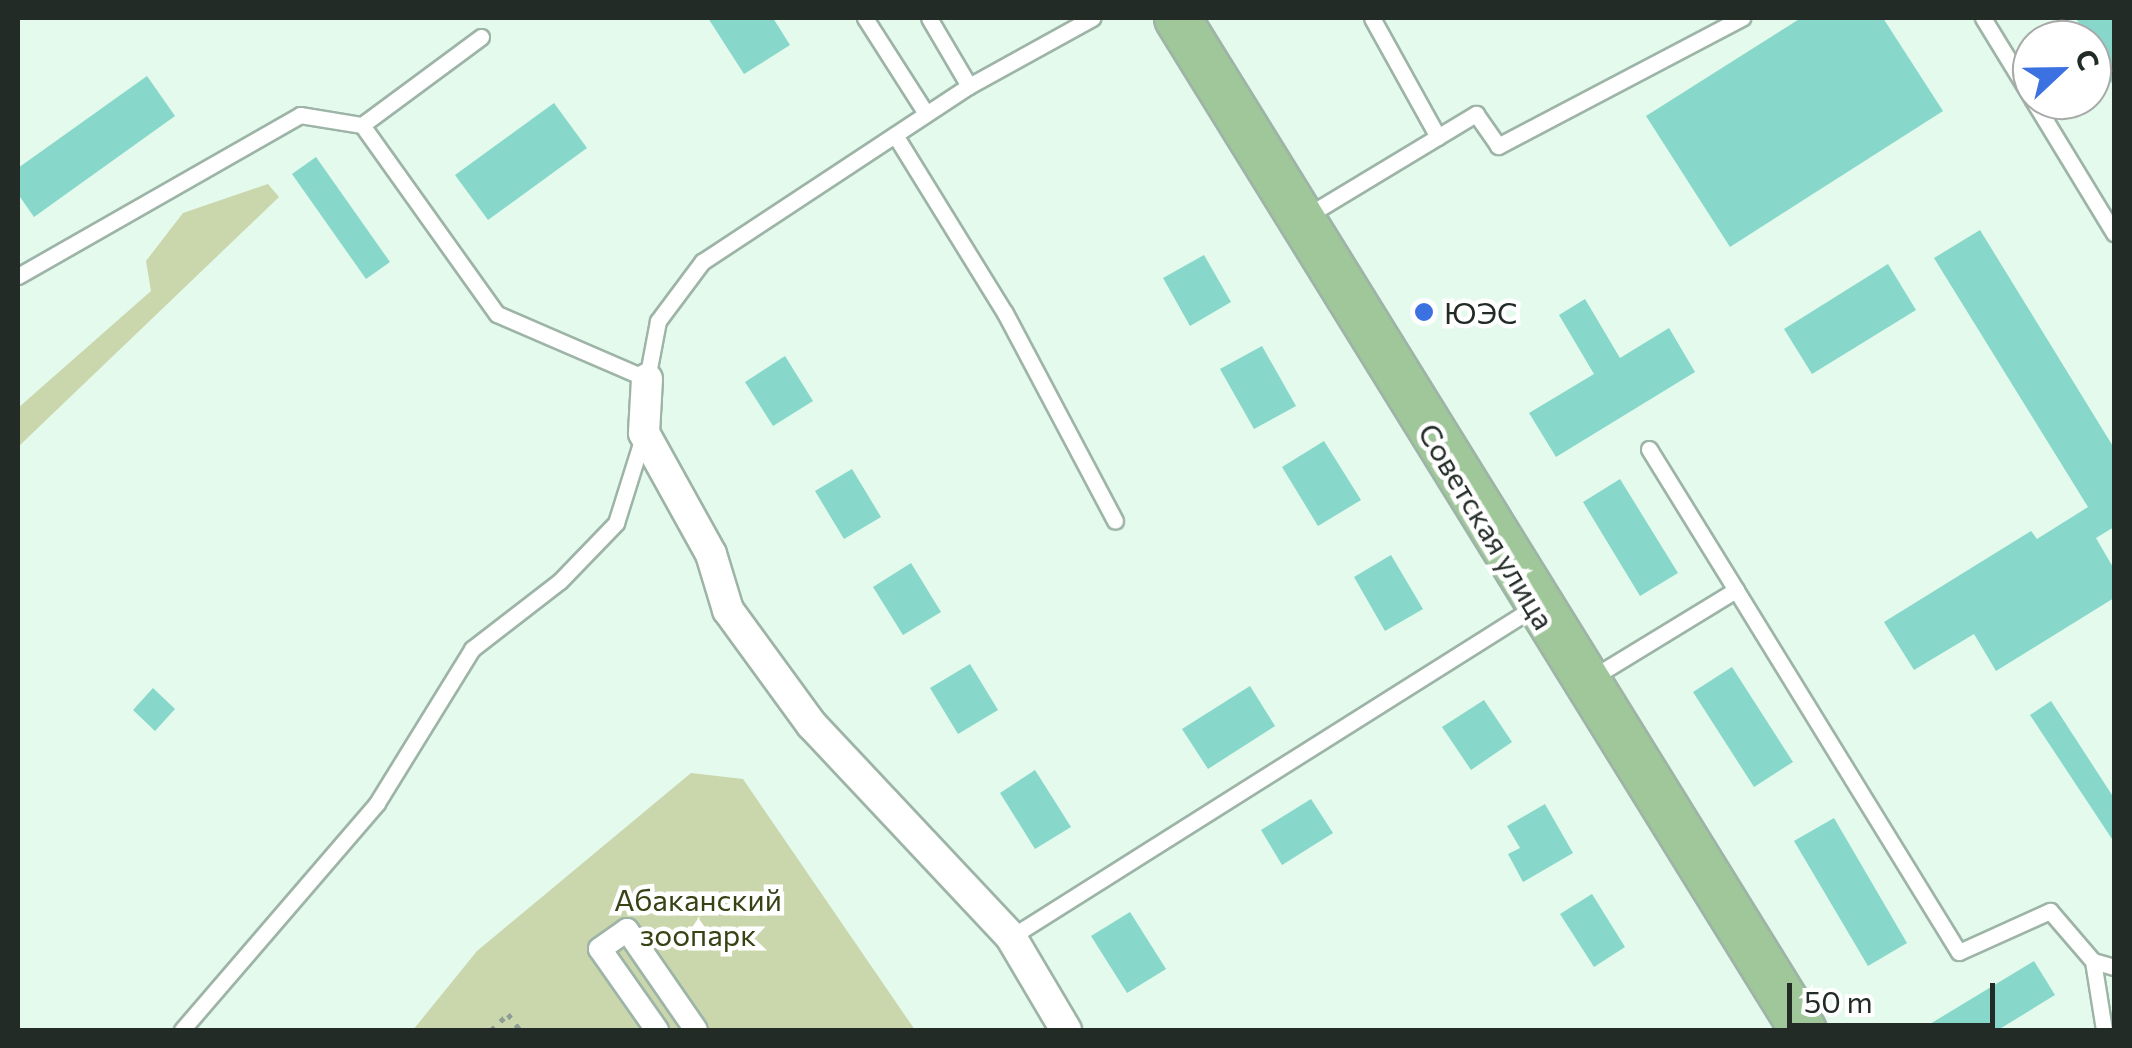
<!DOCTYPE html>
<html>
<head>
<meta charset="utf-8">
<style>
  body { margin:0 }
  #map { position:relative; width:2132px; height:1048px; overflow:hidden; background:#e3faed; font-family:Commissioner,sans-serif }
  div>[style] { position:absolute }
  .green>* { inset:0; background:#cad6ac }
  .building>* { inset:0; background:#87d8ca }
  .path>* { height:5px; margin-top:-2.5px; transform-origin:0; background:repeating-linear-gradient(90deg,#8d9e94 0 5px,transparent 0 13px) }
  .roads { filter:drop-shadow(2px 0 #9db4a7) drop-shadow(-2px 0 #9db4a7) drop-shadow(0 2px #9db4a7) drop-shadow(0 -2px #9db4a7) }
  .service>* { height:15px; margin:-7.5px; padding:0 7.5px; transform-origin:7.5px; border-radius:7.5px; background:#fff }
  .pedestrian>* { height:22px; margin:-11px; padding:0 11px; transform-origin:11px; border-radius:11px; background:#fff }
  .minor>* { height:30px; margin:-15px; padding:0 15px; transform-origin:15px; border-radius:15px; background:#fff }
  .primary>* { height:45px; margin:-22.5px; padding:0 22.5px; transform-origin:22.5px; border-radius:22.5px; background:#9fc79a }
  .dots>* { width:28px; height:28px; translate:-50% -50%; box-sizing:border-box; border:5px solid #fff; border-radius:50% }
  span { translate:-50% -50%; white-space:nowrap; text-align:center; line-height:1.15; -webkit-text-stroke:9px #fff; paint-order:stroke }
  .poi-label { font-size:30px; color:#222b26 }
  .left { translate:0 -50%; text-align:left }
  .street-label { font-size:30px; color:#222b26 }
  .park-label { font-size:30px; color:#374215 }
  .frame { position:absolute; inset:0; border:20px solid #222b26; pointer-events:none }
  .north { position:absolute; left:2012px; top:20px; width:100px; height:100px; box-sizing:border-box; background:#fff; border:2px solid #a7aaa8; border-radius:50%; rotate:68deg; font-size:28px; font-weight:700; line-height:40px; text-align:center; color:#222b26 }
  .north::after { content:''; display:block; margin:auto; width:35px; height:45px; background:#3c71e1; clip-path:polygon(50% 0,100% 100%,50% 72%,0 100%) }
  .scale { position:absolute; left:1787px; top:983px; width:208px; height:45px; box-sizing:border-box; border:5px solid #222b26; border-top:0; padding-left:12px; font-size:30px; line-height:35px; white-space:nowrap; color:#222b26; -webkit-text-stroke:8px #fff; paint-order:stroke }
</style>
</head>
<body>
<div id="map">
  <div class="green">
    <i style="clip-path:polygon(268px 184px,279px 197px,18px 447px,18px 408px,151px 291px,146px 261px,183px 213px)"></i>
    <i style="clip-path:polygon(691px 773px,743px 779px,915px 1030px,413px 1030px,477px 951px)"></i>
  </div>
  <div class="building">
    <i style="clip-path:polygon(708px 18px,773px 18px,790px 45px,744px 74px)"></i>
    <i style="clip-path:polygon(1801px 18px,1883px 18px,1943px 111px,1730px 247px,1646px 116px)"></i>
    <i style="clip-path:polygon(2075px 18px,2114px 18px,2114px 88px,2092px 40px)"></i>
    <i style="clip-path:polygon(147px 76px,175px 116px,34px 217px,18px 194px,18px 168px)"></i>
    <i style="clip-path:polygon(554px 103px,587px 148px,488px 220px,455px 175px)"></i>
    <i style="clip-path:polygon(316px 157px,390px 262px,366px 279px,292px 174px)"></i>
    <i style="clip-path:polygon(1980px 230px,2114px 448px,2114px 527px,2096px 538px,2114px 569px,2114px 598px,1996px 671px,1974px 634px,1914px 670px,1884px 622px,2031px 531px,2037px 539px,2088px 507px,1934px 258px)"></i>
    <i style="clip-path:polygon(1204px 255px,1231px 302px,1190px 326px,1163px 278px)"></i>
    <i style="clip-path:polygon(1888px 264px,1916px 310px,1812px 374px,1784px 329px)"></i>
    <i style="clip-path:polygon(1585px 299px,1620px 358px,1669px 328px,1695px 372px,1556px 457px,1529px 413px,1594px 374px,1559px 315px)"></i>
    <i style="clip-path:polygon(1262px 346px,1296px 406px,1254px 429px,1220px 369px)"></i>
    <i style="clip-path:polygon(785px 356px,813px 401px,773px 426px,745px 382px)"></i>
    <i style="clip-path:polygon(1324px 441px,1361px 500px,1318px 526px,1282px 467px)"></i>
    <i style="clip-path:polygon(852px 469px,881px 517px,844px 539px,815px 491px)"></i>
    <i style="clip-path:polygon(1620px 479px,1678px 573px,1640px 596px,1583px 502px)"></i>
    <i style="clip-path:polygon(1391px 555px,1423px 609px,1385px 631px,1354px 577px)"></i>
    <i style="clip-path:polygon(911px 563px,941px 612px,903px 635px,873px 587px)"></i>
    <i style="clip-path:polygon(970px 664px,998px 710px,958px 734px,930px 688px)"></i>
    <i style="clip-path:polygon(1732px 667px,1793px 762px,1754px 787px,1693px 692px)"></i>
    <i style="clip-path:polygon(1250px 686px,1275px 726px,1208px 769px,1182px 729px)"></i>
    <i style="clip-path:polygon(153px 688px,175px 709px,155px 731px,133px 710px)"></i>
    <i style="clip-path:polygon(1484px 700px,1512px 742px,1471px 770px,1442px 727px)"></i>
    <i style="clip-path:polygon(2051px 701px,2114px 798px,2114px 842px,2030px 715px)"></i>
    <i style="clip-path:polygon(1035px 770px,1071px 827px,1035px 849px,1000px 793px)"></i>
    <i style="clip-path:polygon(1311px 799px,1333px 833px,1282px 865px,1261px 830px)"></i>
    <i style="clip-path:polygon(1545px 804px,1573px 853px,1523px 882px,1508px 854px,1520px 848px,1507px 826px)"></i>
    <i style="clip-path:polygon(1834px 818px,1907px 943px,1868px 966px,1794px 841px)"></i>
    <i style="clip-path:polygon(1592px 894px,1625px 947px,1594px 967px,1560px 914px)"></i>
    <i style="clip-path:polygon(1130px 912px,1166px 969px,1127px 993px,1091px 936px)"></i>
    <i style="clip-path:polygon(2034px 961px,2055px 995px,1998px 1030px,1920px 1030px)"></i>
  </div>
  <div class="path">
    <i style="left:491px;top:1030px;width:23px;rotate:-43deg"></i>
    <i style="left:508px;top:1014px;width:20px;rotate:53deg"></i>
  </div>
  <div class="roads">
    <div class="service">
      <i style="left:865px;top:18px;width:112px;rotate:57.4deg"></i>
      <i style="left:929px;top:18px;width:79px;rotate:59.5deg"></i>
      <i style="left:969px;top:86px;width:141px;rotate:-28.9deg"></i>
      <i style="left:1372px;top:18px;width:136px;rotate:61deg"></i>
      <i style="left:1983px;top:18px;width:94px;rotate:58.5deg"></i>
      <i style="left:481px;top:37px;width:148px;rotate:143.5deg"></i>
      <i style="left:362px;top:125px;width:232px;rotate:54.5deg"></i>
      <i style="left:497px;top:314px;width:163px;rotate:23.4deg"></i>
      <i style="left:647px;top:379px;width:59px;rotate:-79.3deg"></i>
      <i style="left:658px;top:321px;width:74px;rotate:-53.3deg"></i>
      <i style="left:702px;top:262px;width:320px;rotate:-33.4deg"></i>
      <i style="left:2033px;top:100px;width:156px;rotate:58.7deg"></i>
      <i style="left:895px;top:135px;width:209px;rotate:58.3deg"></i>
      <i style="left:1005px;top:313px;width:235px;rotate:62.1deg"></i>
      <i style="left:1305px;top:217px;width:200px;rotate:-31.1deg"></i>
      <i style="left:1476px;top:114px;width:39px;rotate:55deg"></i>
      <i style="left:1498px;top:146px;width:276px;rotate:-27.7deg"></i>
      <i style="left:18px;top:276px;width:325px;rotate:-29.7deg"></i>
      <i style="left:300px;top:115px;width:63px;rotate:9.2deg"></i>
      <i style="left:1649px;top:449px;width:166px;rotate:58.3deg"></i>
      <i style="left:1590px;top:679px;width:171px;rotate:-31.4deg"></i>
      <i style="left:1736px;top:590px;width:425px;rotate:58.4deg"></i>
      <i style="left:1959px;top:952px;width:100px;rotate:-24.3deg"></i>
      <i style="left:2050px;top:911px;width:66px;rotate:49.3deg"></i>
      <i style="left:2093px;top:961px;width:70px;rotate:80.9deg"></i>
      <i style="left:1011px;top:937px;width:621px;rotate:-32.23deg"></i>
      <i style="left:2093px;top:961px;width:22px;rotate:16deg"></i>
      <i style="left:182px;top:1030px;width:299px;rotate:-49.3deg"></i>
      <i style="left:377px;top:803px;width:181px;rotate:-58.3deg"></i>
      <i style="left:472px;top:649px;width:111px;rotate:-37.7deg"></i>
      <i style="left:560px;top:581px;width:81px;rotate:-46deg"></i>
      <i style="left:616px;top:523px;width:90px;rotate:-72.6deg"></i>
    </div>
    <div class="pedestrian">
      <i style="left:657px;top:1030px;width:99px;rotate:-125.1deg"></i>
      <i style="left:600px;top:949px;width:33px;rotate:-35deg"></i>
      <i style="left:627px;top:930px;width:121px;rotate:55.4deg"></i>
    </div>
    <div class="minor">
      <i style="left:647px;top:379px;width:54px;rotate:93.2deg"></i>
      <i style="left:644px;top:433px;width:138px;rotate:61deg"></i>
      <i style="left:711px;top:554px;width:59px;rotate:73.1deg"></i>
      <i style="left:728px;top:610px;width:142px;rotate:53.9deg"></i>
      <i style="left:812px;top:725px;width:291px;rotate:46.8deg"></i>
      <i style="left:1011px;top:937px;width:108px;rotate:59.4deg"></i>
    </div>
    <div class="primary">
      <i style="left:1177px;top:18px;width:1190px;rotate:58.26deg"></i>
    </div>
  </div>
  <div class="dots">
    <i style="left:1424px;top:312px;background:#3c71e1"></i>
  </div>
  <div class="poi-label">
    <span class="left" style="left:1444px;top:312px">ЮЭС</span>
  </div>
  <div class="street-label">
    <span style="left:1487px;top:526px;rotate:59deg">Советская улица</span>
  </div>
  <div class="park-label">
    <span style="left:698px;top:916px">Абаканский<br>зоопарк</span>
  </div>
  <div class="frame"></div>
  <div class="north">С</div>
  <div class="scale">50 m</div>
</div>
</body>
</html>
